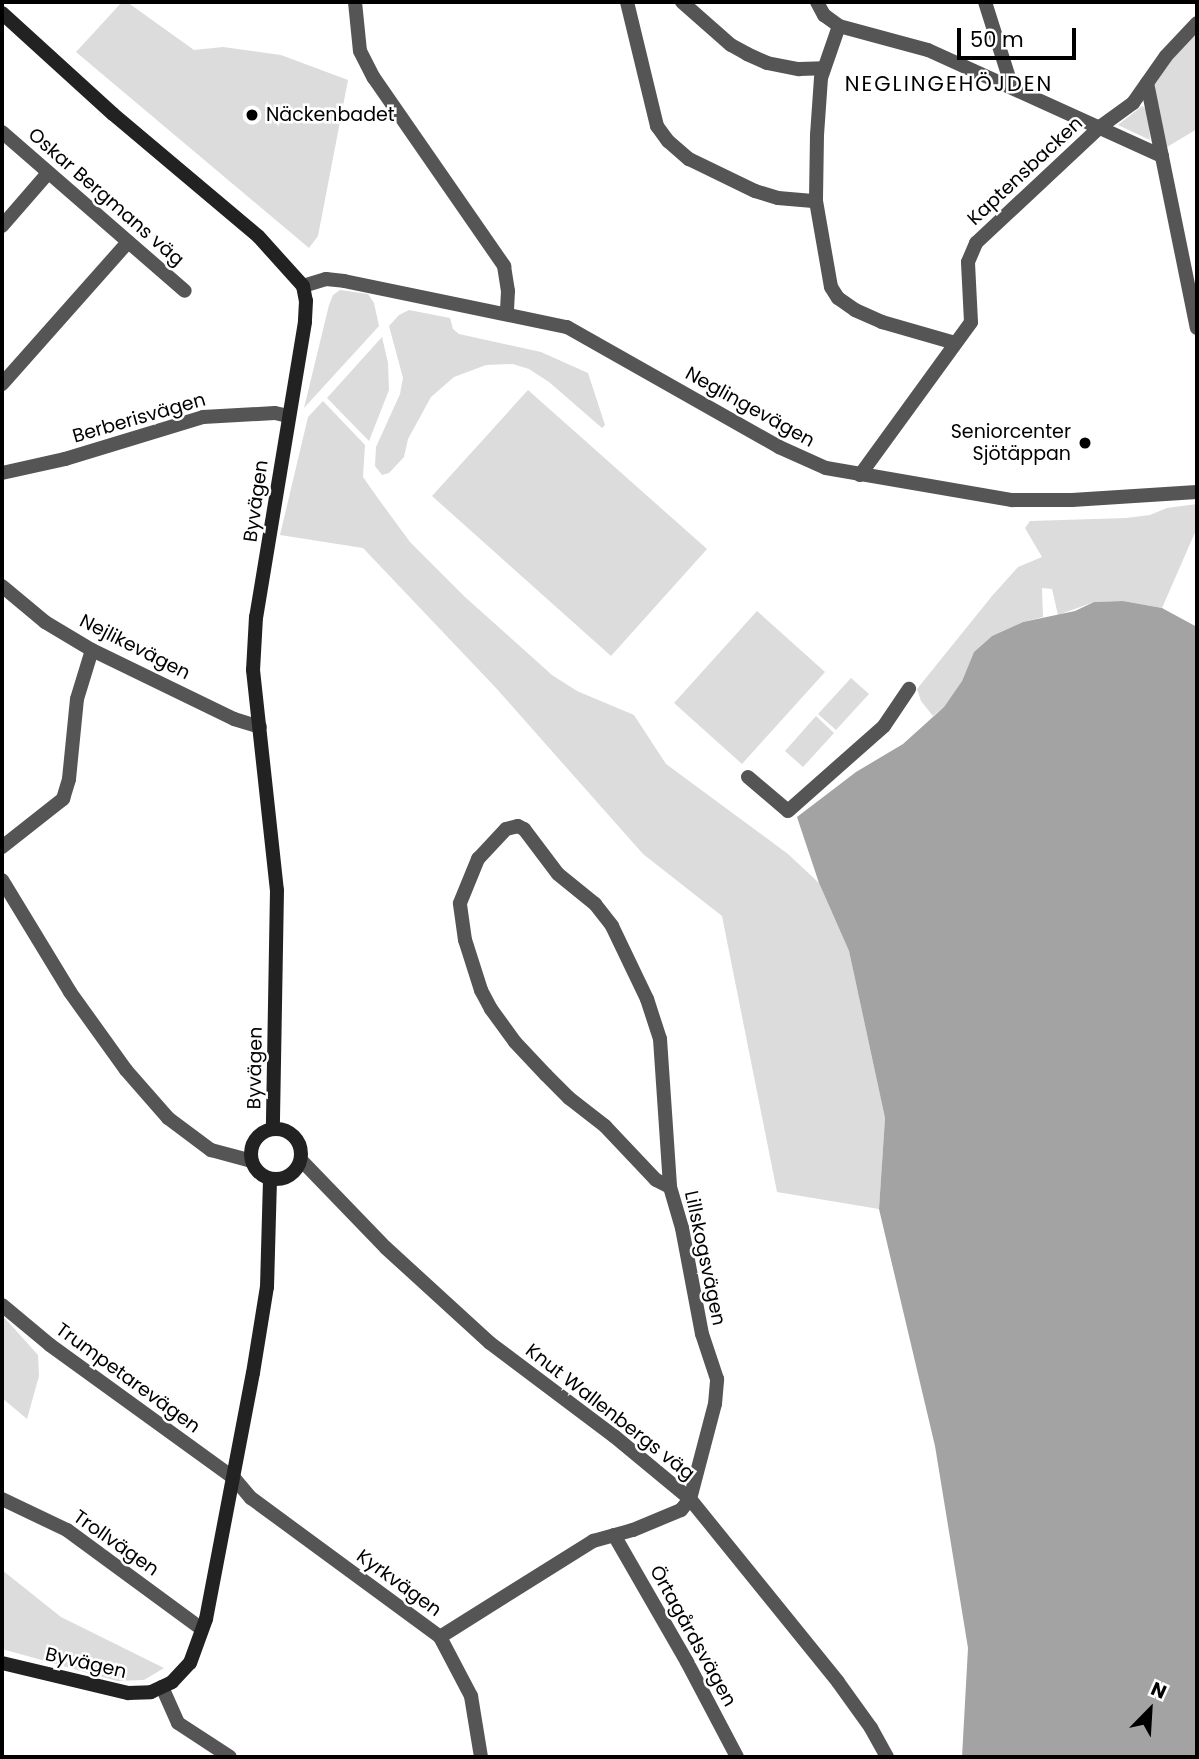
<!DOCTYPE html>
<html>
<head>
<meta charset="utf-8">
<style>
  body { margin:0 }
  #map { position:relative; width:1199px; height:1759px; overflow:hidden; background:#fff; font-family:Poppins,sans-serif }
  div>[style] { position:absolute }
  .green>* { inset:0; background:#dcdcdc }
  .water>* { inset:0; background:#a3a3a3 }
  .street>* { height:14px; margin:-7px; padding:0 7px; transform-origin:7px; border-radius:7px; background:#555 }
  .secondary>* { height:14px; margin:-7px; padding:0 7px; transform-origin:7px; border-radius:7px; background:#222 }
  .secondary>.ring { margin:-7px; padding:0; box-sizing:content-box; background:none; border:14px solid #222; border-radius:50% }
  .dots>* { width:19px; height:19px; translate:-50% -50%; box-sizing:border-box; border:4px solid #fff; border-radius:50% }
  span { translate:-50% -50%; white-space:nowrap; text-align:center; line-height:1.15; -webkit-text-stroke:5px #fff; paint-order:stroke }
  .poi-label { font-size:19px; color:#000 }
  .left { translate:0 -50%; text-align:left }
  .right { translate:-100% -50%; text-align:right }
  .street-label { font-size:19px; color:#000 }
  .neighbourhood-label { font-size:21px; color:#000; letter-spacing:2px }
  .frame { position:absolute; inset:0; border:4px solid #000; pointer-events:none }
  .north { position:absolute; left:1115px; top:1675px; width:70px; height:70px; -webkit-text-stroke:5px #fff; paint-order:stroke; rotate:24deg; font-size:19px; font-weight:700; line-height:28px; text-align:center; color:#000 }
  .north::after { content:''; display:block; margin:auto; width:24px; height:32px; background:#000; clip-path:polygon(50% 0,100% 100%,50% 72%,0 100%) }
  .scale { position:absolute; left:957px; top:28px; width:119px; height:32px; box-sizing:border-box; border:4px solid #000; border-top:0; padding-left:9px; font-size:21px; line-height:24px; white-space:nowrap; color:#000; -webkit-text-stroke:5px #fff; paint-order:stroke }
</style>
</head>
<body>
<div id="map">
  <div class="green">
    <i style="clip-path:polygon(122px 2px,127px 2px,194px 50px,223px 47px,281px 55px,348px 80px,318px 236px,309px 248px,76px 52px)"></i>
    <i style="clip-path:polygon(1197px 32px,1197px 129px,1167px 147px,1153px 87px,1156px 77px)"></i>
    <i style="clip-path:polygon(1142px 106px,1148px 110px,1150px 140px,1118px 125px)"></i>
    <i style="clip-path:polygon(340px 290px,368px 294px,374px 303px,379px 326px,304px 408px,329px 305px,333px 295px)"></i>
    <i style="clip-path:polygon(409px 310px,450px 318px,453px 329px,459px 334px,541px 352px,588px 373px,605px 425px,602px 428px,549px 382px,529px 369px,513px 364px,486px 365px,454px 377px,431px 397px,408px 439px,404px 457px,389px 473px,382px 475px,375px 466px,376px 447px,400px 394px,403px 378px,389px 326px,399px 315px)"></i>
    <i style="clip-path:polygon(382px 337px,388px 363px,389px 390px,369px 441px,327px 398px)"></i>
    <i style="clip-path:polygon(528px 390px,707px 549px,611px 656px,432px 496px)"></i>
    <i style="clip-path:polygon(323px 401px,365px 445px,363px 477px,377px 497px,410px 542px,465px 597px,552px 675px,577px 691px,634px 715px,666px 764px,788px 854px,819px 883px,849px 951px,885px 1118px,879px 1209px,777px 1192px,722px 916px,643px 854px,496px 688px,363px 548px,280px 535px,308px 417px)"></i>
    <i style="clip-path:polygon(1197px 504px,1197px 528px,1162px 608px,1123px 601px,1094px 602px,1058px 615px,1052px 589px,1042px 588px,1043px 617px,1023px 622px,992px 636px,974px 652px,962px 681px,944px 707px,933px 716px,921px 701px,917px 689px,992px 596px,1018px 567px,1042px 557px,1025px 528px,1030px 521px,1126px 518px,1150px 515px,1167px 508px)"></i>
    <i style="clip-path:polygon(757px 611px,825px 672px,742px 764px,674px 703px)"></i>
    <i style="clip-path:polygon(851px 678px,869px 694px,836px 730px,818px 714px)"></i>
    <i style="clip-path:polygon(816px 716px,834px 733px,803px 767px,785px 751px)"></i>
    <i style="clip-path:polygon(2px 1315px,38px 1355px,39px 1376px,27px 1419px,2px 1398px)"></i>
    <i style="clip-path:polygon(2px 1570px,61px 1617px,164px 1668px,144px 1680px,117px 1681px,2px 1649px)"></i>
  </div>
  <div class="water">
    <i style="clip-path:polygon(1123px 601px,1162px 608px,1197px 627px,1197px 1757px,962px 1757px,968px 1648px,935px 1446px,879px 1209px,885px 1118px,849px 951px,819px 883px,797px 817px,856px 772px,903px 744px,944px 707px,962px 681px,974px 652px,992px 636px,1023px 622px,1075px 611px,1094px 602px)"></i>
  </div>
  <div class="street">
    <i style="left:355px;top:2px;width:49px;rotate:84.2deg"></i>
    <i style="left:360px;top:51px;width:30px;rotate:63deg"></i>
    <i style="left:374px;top:78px;width:229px;rotate:55.3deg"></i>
    <i style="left:504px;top:266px;width:25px;rotate:81deg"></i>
    <i style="left:508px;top:291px;width:22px;rotate:93deg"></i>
    <i style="left:627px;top:2px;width:128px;rotate:76.4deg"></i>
    <i style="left:657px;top:126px;width:19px;rotate:54deg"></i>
    <i style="left:668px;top:141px;width:28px;rotate:41deg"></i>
    <i style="left:689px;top:159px;width:73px;rotate:25.9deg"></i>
    <i style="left:755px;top:191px;width:24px;rotate:17deg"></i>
    <i style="left:778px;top:198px;width:38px;rotate:5deg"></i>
    <i style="left:682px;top:2px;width:65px;rotate:41.3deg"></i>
    <i style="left:731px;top:45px;width:18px;rotate:29deg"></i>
    <i style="left:747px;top:54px;width:22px;rotate:24deg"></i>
    <i style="left:767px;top:63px;width:33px;rotate:11deg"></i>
    <i style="left:799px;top:69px;width:24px;rotate:-2deg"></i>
    <i style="left:817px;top:2px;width:15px;rotate:62deg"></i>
    <i style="left:824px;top:15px;width:19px;rotate:36deg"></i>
    <i style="left:839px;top:26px;width:92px;rotate:15.1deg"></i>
    <i style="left:928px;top:50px;width:257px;rotate:24.4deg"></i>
    <i style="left:985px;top:2px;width:89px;rotate:72.4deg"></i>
    <i style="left:839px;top:26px;width:55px;rotate:109.1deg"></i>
    <i style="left:821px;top:78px;width:57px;rotate:94deg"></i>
    <i style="left:817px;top:135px;width:66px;rotate:90.9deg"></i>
    <i style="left:816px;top:201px;width:87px;rotate:80.1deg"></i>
    <i style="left:831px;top:287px;width:13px;rotate:58deg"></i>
    <i style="left:838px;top:298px;width:21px;rotate:35deg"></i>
    <i style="left:855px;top:310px;width:30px;rotate:24deg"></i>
    <i style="left:882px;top:322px;width:76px;rotate:16deg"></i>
    <i style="left:1147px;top:83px;width:250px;rotate:78.5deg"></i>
    <i style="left:2px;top:132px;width:242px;rotate:41deg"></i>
    <i style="left:2px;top:226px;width:70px;rotate:-49deg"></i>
    <i style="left:303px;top:286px;width:24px;rotate:-17deg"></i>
    <i style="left:326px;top:279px;width:18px;rotate:6deg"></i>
    <i style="left:344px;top:281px;width:228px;rotate:11.7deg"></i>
    <i style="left:567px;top:327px;width:244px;rotate:29.5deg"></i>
    <i style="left:779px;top:447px;width:51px;rotate:24.1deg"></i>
    <i style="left:826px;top:468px;width:189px;rotate:9.8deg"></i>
    <i style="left:1012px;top:500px;width:60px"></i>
    <i style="left:1072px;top:500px;width:125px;rotate:-3.7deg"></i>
    <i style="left:2px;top:384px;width:190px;rotate:-48.4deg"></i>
    <i style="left:2px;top:473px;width:65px;rotate:-12.5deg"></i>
    <i style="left:65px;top:459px;width:144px;rotate:-16.9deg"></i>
    <i style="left:203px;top:417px;width:72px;rotate:-3.2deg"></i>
    <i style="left:275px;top:413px;width:13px;rotate:13deg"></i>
    <i style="left:860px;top:475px;width:189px;rotate:-54deg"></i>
    <i style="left:971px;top:322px;width:60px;rotate:-92.9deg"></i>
    <i style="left:968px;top:262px;width:21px;rotate:-67deg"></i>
    <i style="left:976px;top:243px;width:170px;rotate:-43.1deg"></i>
    <i style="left:1100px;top:127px;width:41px;rotate:-36deg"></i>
    <i style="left:1133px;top:103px;width:57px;rotate:-54.9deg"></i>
    <i style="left:1166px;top:56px;width:45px;rotate:-46.8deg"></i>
    <i style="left:2px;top:586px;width:56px;rotate:39.9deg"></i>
    <i style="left:45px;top:622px;width:55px;rotate:30.8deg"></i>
    <i style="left:92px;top:650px;width:158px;rotate:25.9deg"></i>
    <i style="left:234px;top:719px;width:27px;rotate:17deg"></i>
    <i style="left:748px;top:777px;width:52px;rotate:40.4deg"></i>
    <i style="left:788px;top:811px;width:128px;rotate:-41.5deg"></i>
    <i style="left:884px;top:726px;width:45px;rotate:-56deg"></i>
    <i style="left:2px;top:847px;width:78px;rotate:-38.2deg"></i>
    <i style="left:63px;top:799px;width:21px;rotate:-73deg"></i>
    <i style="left:69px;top:779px;width:80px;rotate:-84.3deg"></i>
    <i style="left:77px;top:699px;width:51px;rotate:-73deg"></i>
    <i style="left:2px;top:880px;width:131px;rotate:58.7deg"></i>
    <i style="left:70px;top:992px;width:96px;rotate:54.3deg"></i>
    <i style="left:126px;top:1070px;width:64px;rotate:48.8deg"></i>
    <i style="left:168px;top:1118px;width:54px;rotate:36.7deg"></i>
    <i style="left:211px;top:1150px;width:42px;rotate:15deg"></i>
    <i style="left:301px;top:1160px;width:122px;rotate:46deg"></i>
    <i style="left:386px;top:1248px;width:141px;rotate:42.4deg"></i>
    <i style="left:490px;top:1343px;width:155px;rotate:36.9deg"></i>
    <i style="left:614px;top:1436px;width:99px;rotate:39.7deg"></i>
    <i style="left:690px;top:1499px;width:235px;rotate:51deg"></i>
    <i style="left:838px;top:1682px;width:57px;rotate:54.3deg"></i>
    <i style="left:871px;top:1728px;width:33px;rotate:61deg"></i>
    <i style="left:2px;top:1305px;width:62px;rotate:39.8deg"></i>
    <i style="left:50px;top:1345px;width:227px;rotate:35.9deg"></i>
    <i style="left:234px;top:1478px;width:26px;rotate:50deg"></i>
    <i style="left:251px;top:1498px;width:235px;rotate:36.3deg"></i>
    <i style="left:440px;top:1637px;width:67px;rotate:62.3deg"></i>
    <i style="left:471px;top:1696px;width:62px;rotate:80.7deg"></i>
    <i style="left:2px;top:1499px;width:72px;rotate:25.5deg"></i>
    <i style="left:67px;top:1530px;width:167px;rotate:36.3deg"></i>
    <i style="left:614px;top:1535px;width:146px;rotate:60.1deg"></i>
    <i style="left:687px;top:1662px;width:107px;rotate:62.2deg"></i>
    <i style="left:440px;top:1637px;width:181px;rotate:-32.1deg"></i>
    <i style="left:593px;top:1541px;width:41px;rotate:-15.4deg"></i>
    <i style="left:633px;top:1530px;width:52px;rotate:-22.6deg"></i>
    <i style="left:681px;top:1510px;width:14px;rotate:-51deg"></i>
    <i style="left:690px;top:1499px;width:98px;rotate:-75.3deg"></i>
    <i style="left:715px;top:1404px;width:25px;rotate:-85deg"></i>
    <i style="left:717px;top:1379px;width:47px;rotate:-108.4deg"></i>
    <i style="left:702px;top:1334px;width:108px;rotate:-100.7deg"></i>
    <i style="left:682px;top:1228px;width:43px;rotate:-106.3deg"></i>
    <i style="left:670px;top:1187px;width:16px;rotate:-153deg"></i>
    <i style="left:656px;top:1180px;width:74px;rotate:-133.4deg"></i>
    <i style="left:605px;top:1126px;width:46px;rotate:-142.1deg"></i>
    <i style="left:569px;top:1098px;width:33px;rotate:-135deg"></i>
    <i style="left:546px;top:1075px;width:45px;rotate:-133.2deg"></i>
    <i style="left:515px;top:1042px;width:41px;rotate:-126deg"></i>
    <i style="left:491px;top:1009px;width:21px;rotate:-118deg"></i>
    <i style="left:481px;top:990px;width:52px;rotate:-107.7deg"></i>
    <i style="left:465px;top:940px;width:37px;rotate:-98deg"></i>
    <i style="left:460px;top:903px;width:48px;rotate:-67.8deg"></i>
    <i style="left:478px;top:859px;width:41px;rotate:-47deg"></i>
    <i style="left:506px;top:829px;width:12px;rotate:-14deg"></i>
    <i style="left:518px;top:826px;width:7px;rotate:27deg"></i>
    <i style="left:524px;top:829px;width:56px;rotate:52.9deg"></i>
    <i style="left:558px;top:874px;width:48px;rotate:39deg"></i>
    <i style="left:595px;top:904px;width:28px;rotate:52deg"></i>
    <i style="left:612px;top:926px;width:81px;rotate:64.4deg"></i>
    <i style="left:647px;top:999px;width:42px;rotate:72deg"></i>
    <i style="left:660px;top:1039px;width:148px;rotate:86.1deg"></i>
    <i style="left:162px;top:1687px;width:39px;rotate:66deg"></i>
    <i style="left:178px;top:1723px;width:62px;rotate:33.2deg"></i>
  </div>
  <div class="secondary">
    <i style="left:2px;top:13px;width:150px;rotate:42.3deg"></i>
    <i style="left:113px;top:114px;width:189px;rotate:40.1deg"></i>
    <i style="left:258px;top:236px;width:67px;rotate:48deg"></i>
    <i style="left:303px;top:286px;width:15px;rotate:79deg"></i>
    <i style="left:306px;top:301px;width:21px;rotate:93deg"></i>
    <i style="left:305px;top:322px;width:299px;rotate:99.4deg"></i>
    <i style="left:256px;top:617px;width:53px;rotate:93.2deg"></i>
    <i style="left:253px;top:670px;width:221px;rotate:83.8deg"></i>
    <i style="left:277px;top:890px;width:239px;rotate:91deg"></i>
    <i class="ring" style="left:251px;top:1129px;width:36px;height:36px"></i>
    <i style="left:2px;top:1663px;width:130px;rotate:13.4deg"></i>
    <i style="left:128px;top:1693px;width:23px;rotate:-2deg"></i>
    <i style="left:151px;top:1692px;width:23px;rotate:-25deg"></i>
    <i style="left:172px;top:1682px;width:26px;rotate:-47deg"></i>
    <i style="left:190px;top:1663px;width:47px;rotate:-70deg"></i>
    <i style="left:206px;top:1619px;width:250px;rotate:-79.2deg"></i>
    <i style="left:253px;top:1373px;width:87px;rotate:-80.8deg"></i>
    <i style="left:267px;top:1287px;width:108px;rotate:-88.4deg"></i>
  </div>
  <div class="dots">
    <i style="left:252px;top:115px;background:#000"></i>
    <i style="left:1085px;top:443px;background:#000"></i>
  </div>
  <div class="poi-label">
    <span class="left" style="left:266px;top:115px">Näckenbadet</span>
    <span class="right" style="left:1071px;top:443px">Seniorcenter<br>Sjötäppan</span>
  </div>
  <div class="street-label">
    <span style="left:1025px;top:171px;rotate:-43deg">Kaptensbacken</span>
    <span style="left:106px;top:197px;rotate:41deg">Oskar Bergmans väg</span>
    <span style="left:750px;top:407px;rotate:29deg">Neglingevägen</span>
    <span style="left:139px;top:418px;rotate:-16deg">Berberisvägen</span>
    <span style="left:256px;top:501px;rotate:-82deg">Byvägen</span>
    <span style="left:135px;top:647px;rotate:27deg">Nejlikevägen</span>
    <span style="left:255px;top:1068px;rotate:-89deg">Byvägen</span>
    <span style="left:705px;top:1258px;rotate:78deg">Lillskogsvägen</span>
    <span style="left:128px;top:1378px;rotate:36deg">Trumpetarevägen</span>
    <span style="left:610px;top:1412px;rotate:38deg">Knut Wallenbergs väg</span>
    <span style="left:116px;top:1543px;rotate:35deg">Trollvägen</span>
    <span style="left:399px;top:1583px;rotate:36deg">Kyrkvägen</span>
    <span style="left:693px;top:1636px;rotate:61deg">Örtagårdsvägen</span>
    <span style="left:86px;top:1663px;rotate:13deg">Byvägen</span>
  </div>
  <div class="neighbourhood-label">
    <span style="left:949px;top:84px">NEGLINGEHÖJDEN</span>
  </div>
  <div class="frame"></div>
  <div class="north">N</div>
  <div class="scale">50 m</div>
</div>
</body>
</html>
